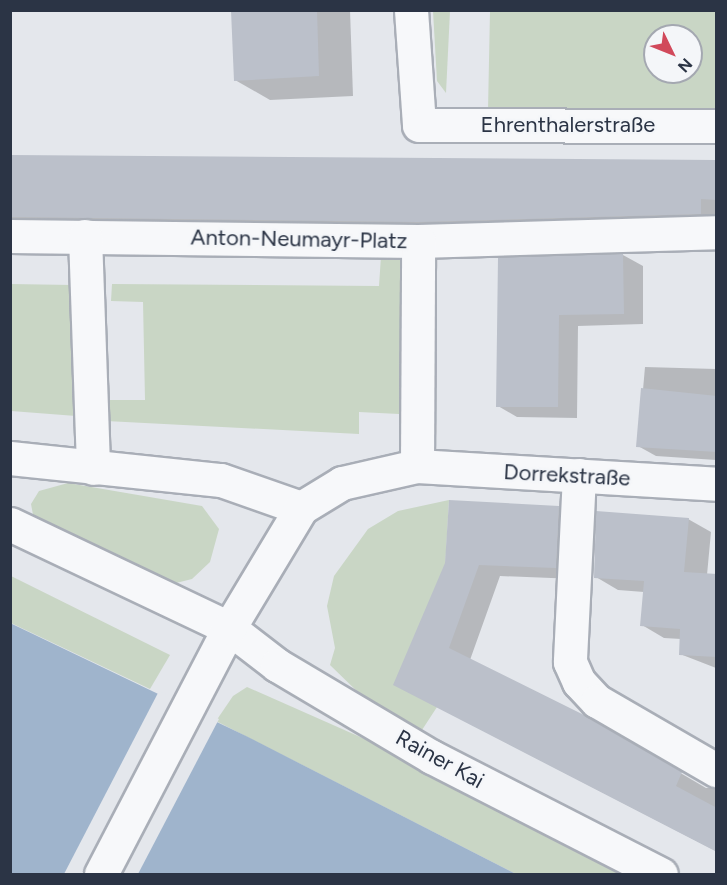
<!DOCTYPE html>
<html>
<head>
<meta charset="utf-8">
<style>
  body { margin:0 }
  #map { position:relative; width:727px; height:885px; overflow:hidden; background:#e4e7ec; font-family:Figtree,sans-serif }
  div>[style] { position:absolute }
  .green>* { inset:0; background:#c9d6c5 }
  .water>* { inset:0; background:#9fb4cc }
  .pier>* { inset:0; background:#e4e7ec }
  .shadow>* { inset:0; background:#0003 }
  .building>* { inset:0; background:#bbc0ca }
  .roads { filter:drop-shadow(2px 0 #a9aeb7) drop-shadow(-2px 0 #a9aeb7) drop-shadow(0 2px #a9aeb7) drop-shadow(0 -2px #a9aeb7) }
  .minor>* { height:33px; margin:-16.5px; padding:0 16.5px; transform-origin:16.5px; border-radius:16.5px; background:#f7f8fa }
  span { translate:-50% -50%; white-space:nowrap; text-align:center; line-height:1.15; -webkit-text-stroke:4.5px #f4f6f9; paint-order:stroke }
  .street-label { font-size:22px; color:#2b3445 }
  .frame { position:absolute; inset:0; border:12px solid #2b3445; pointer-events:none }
  .north { position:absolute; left:643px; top:24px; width:60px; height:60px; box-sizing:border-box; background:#f4f6f9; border:2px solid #a4a8b1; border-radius:50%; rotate:133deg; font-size:16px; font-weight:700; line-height:24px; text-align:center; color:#2b3445 }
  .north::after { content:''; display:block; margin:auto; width:21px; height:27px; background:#d1495b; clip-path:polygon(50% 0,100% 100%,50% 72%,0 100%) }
</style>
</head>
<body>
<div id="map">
  <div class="green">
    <i style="clip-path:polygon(433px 11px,450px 11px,446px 93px,437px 81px)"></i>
    <i style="clip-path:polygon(evenodd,490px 11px,716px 11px,716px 111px,488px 110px,490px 11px,655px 36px,691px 36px,691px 72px,655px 72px,655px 36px)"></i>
    <i style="clip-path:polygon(381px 256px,401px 257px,399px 414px,359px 412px,359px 434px,106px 421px,107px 400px,145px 400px,143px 302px,111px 301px,112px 284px,379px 286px)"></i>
    <i style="clip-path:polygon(10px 284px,73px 285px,76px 416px,11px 411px)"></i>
    <i style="clip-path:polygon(68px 483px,202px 506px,219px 529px,210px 562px,192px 579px,176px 583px,46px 534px,34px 520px,31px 504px,39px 491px)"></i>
    <i style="clip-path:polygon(449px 500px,437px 707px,422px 730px,366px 700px,330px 665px,335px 648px,327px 606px,334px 576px,368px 529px,398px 511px)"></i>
    <i style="clip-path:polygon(11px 576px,170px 655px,150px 689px,11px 623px)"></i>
    <i style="clip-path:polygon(247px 687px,376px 744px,625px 874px,516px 874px,216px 721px,233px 696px)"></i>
  </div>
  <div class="water">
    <i style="clip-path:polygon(10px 623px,246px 736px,516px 874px,11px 874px)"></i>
  </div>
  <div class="pier">
    <i style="clip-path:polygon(159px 691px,219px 719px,138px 874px,64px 874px)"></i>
  </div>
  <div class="shadow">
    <i style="clip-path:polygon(233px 10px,350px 10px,353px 96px,270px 100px,235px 80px)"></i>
    <i style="clip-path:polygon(10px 157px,716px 163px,716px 225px,10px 231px)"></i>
    <i style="clip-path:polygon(623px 255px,643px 266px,643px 324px,578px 326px,577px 418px,517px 417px,498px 406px,500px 259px)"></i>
    <i style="clip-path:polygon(645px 367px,716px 369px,716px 460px,656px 456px,638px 446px)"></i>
    <i style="clip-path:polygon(558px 507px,579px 519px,576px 579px,500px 576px,470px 660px,585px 717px,706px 788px,716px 788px,716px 851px,416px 696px,447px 564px)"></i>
    <i style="clip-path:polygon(688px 519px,711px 532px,707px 575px,716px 575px,716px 668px,680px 654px,681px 639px,664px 638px,642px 625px,644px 592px,618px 590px,596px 577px)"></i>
  </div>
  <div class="building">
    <i style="clip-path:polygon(231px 10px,317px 10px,319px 76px,234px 81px)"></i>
    <i style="clip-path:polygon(10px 155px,717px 160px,717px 200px,701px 199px,701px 214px,418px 222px,10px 217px)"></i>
    <i style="clip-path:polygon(623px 254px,624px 314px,559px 315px,558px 407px,496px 407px,498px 257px)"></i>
    <i style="clip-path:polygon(641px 388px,717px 396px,717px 452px,636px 447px)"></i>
    <i style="clip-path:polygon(449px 500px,559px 506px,556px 568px,479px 565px,449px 648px,586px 716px,682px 772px,676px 786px,717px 808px,717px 852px,393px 685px,445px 563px)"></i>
    <i style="clip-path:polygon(596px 511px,689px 518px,684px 572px,717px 574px,717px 657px,679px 655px,680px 629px,640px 626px,644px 581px,594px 578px)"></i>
  </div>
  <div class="roads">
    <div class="minor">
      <i style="left:411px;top:10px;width:115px;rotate:86deg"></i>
      <i style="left:419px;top:125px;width:297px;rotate:0.2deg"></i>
      <i style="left:10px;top:236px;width:408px;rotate:0.7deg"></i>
      <i style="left:418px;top:241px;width:298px;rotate:-1.7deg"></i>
      <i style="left:85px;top:236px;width:232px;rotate:88deg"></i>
      <i style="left:10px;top:458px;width:212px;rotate:6deg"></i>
      <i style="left:221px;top:480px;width:85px;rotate:19.3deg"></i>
      <i style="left:417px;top:466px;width:225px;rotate:-89.7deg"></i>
      <i style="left:579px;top:475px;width:187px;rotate:92.8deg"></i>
      <i style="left:570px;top:662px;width:22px;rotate:66deg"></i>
      <i style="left:579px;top:682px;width:26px;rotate:47deg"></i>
      <i style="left:597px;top:701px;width:138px;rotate:30.1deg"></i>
      <i style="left:10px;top:524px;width:242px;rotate:25.4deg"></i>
      <i style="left:229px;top:628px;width:61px;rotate:37.6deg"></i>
      <i style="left:277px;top:665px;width:180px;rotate:30.7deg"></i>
      <i style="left:432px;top:757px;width:257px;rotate:27.1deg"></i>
      <i style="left:101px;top:874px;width:277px;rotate:-62.5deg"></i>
      <i style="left:229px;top:628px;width:140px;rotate:-59deg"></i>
      <i style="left:301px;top:508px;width:48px;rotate:-31.4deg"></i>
      <i style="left:342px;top:483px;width:77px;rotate:-12.8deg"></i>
      <i style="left:417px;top:466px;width:300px;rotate:3.4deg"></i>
    </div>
  </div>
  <div class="street-label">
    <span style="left:568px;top:125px">Ehrenthalerstraße</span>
    <span style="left:299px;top:239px;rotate:1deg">Anton-Neumayr-Platz</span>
    <span style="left:567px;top:475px;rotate:3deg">Dorrekstraße</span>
    <span style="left:440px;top:759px;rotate:29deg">Rainer Kai</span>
  </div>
  <div class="frame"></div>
  <div class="north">N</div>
</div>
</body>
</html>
